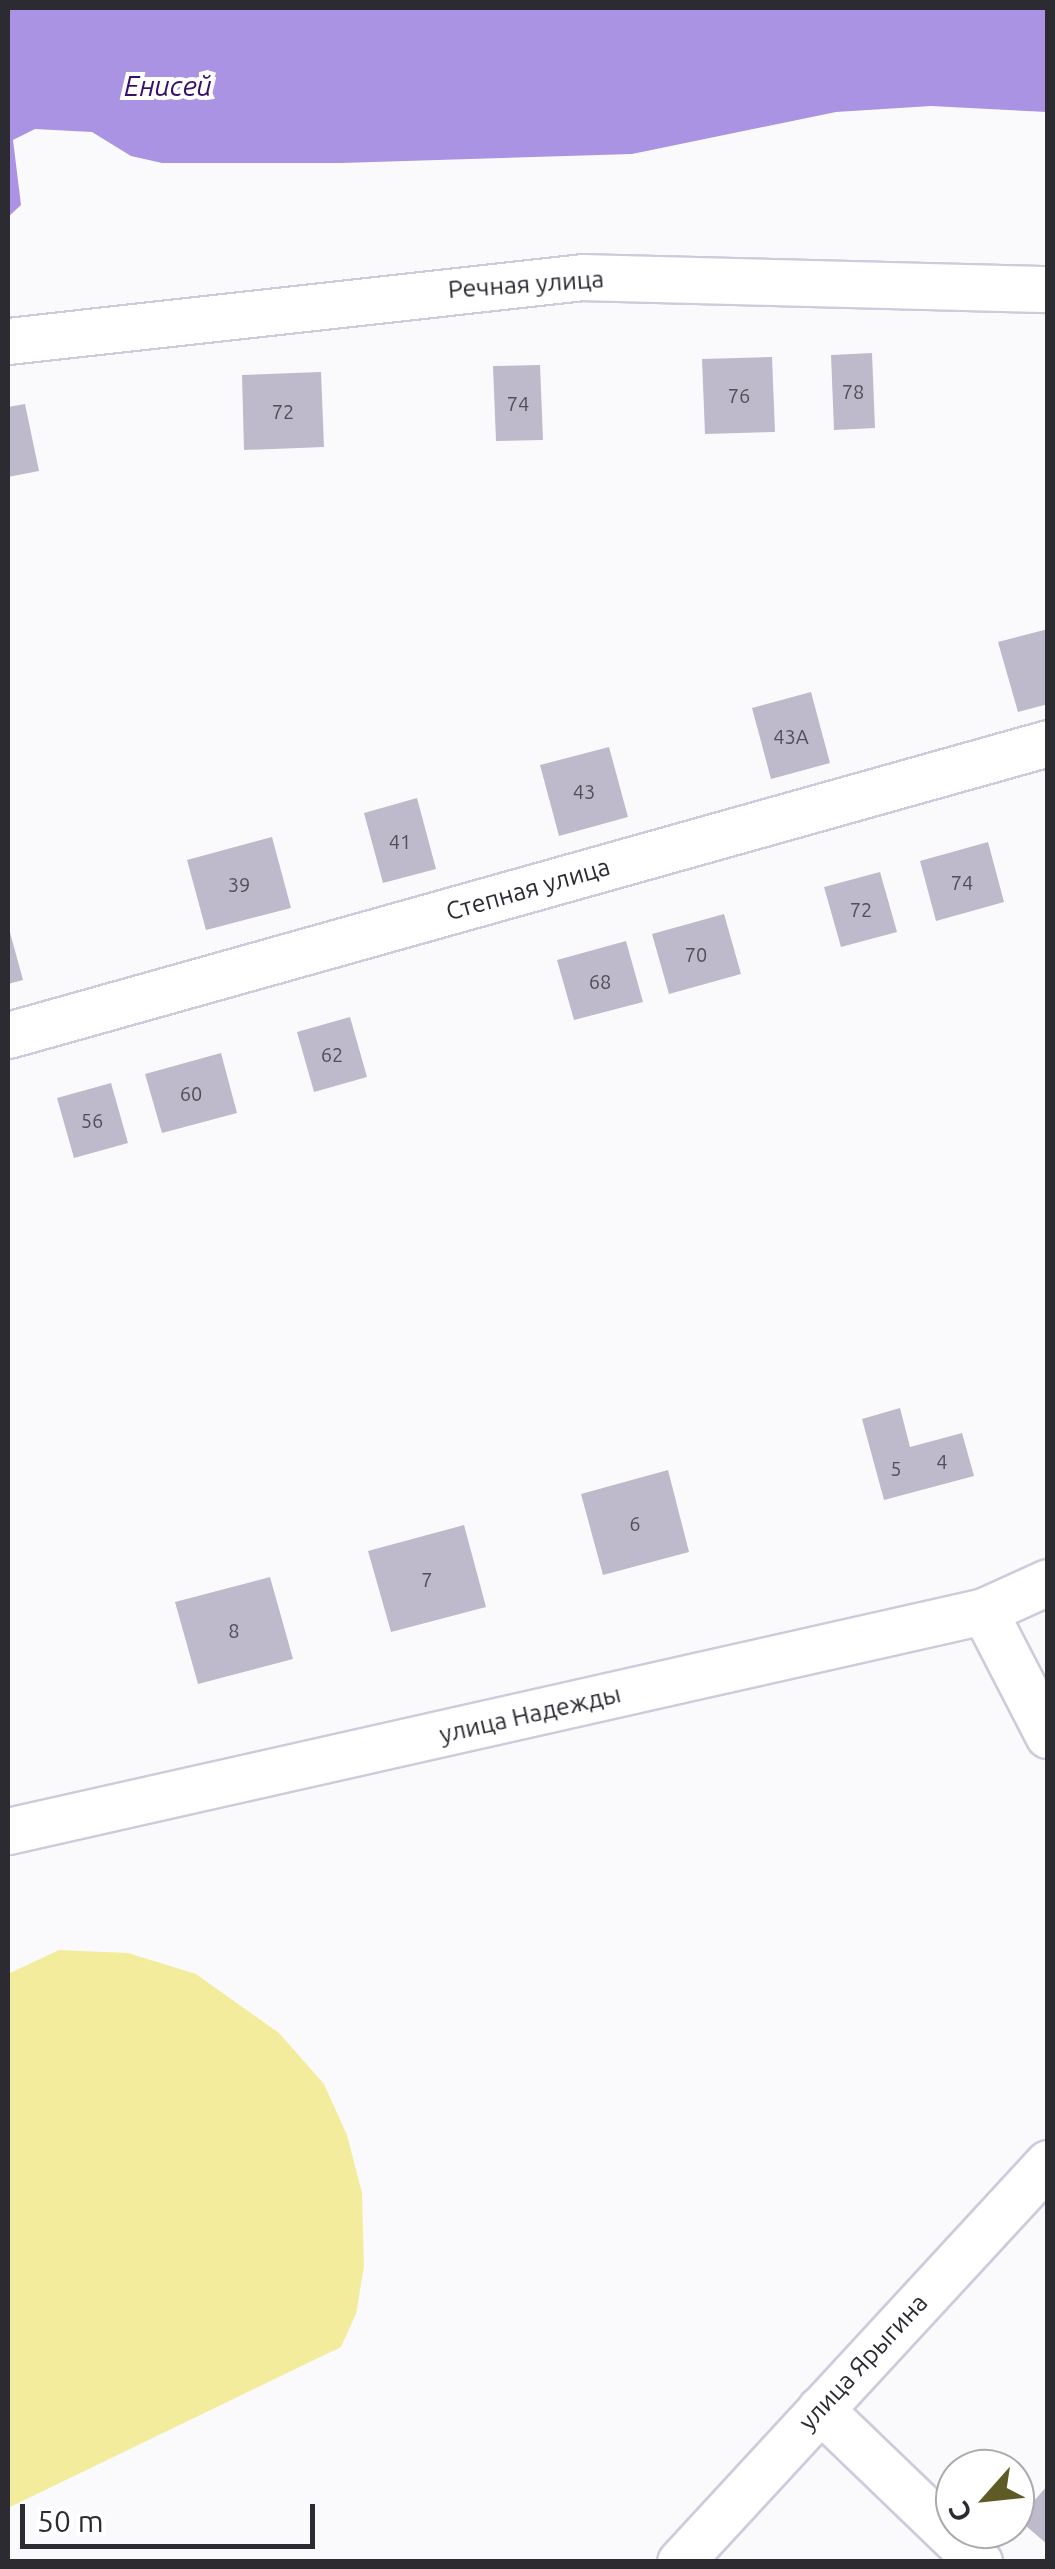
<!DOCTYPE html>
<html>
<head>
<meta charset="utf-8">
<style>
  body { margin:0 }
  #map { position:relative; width:1055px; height:2569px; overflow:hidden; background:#fafafd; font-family:Ubuntu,sans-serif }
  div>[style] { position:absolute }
  .green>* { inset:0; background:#f3ec9c }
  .water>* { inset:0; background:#aa93e2 }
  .building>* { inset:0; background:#bebacb }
  .roads { filter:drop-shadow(2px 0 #cfcbdc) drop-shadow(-2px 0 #cfcbdc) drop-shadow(0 2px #cfcbdc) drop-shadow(0 -2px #cfcbdc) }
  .minor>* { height:45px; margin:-22.5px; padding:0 22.5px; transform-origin:22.5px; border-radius:22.5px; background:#fff }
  span { translate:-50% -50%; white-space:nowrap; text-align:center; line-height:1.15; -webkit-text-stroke:8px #fff; paint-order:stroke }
  .number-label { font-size:20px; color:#514f58 }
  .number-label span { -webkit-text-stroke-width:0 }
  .street-label { font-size:25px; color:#2d2b32 }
  .water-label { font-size:28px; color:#390f6c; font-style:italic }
  .frame { position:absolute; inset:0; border:10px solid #2d2b32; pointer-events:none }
  .north { position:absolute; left:935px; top:2449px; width:100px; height:100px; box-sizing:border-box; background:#fff; border:2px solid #abaaad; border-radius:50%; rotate:243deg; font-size:28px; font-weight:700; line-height:40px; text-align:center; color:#2d2b32 }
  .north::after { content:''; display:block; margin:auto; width:35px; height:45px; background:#5f5b27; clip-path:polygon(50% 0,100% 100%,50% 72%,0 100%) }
  .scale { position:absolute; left:20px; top:2504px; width:295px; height:45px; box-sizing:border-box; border:5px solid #2d2b32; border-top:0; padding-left:12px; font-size:30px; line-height:35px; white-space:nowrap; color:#2d2b32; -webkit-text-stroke:8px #fff; paint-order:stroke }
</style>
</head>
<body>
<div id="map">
  <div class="green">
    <i style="clip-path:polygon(59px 1950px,128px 1953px,196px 1974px,279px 2033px,324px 2084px,347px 2135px,362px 2193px,364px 2266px,356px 2314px,341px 2347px,8px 2508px,8px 1974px)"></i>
  </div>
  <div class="water">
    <i style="clip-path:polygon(8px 8px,1047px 8px,1047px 112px,931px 106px,836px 112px,632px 154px,341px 163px,162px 163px,131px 156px,92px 132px,35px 129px,13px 140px,21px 205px,8px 217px)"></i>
  </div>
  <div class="building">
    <i style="clip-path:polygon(872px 353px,875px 428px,834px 430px,831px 355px)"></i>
    <i style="clip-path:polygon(772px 357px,775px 432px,705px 434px,702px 359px)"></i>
    <i style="clip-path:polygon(540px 365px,543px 440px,496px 441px,493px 366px)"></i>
    <i style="clip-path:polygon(321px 372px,324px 447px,244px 450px,242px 375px)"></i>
    <i style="clip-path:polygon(25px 404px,39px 471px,8px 477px,8px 407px)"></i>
    <i style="clip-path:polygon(1048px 629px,1048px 704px,1018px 712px,998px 642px)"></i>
    <i style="clip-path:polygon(811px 692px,830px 763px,771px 779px,752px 708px)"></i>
    <i style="clip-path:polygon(609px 747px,628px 817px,559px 836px,540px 765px)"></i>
    <i style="clip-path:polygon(417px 798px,436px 869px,383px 883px,364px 813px)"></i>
    <i style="clip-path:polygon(272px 837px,291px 908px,206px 930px,187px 860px)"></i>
    <i style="clip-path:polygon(988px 842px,1004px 902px,936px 921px,920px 861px)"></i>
    <i style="clip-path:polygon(880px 872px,897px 932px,841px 947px,824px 887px)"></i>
    <i style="clip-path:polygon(724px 914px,741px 974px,669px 994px,652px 934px)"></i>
    <i style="clip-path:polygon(8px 925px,23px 980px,8px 984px)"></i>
    <i style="clip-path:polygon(626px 941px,643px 1002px,574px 1020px,557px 960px)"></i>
    <i style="clip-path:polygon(350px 1017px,367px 1077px,314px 1092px,297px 1032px)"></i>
    <i style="clip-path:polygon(221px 1053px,237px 1113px,162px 1133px,145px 1074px)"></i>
    <i style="clip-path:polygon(111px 1083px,128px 1143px,74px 1158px,57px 1098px)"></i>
    <i style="clip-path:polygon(900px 1408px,910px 1447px,962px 1433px,974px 1476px,884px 1500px,862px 1419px)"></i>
    <i style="clip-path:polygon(668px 1470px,689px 1552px,603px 1575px,581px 1494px)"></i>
    <i style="clip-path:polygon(464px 1525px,486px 1607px,391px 1632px,368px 1551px)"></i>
    <i style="clip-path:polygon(270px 1577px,293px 1659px,198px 1684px,175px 1602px)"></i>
    <i style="clip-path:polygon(1048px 2485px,1048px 2545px,1018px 2519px)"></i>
  </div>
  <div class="roads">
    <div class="minor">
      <i style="left:8px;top:341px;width:579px;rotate:-6.35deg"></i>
      <i style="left:583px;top:277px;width:465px;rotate:1.5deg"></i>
      <i style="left:8px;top:1035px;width:1080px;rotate:-15.68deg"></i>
      <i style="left:984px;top:1611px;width:140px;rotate:62.7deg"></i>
      <i style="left:8px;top:1831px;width:1000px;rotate:-12.7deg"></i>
      <i style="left:984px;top:1611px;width:70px;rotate:-24.4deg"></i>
      <i style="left:820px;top:2409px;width:221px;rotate:43.9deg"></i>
      <i style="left:680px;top:2562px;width:543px;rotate:-47.31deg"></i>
    </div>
  </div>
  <div class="number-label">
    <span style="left:853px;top:391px">78</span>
    <span style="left:739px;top:395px">76</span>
    <span style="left:518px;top:403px">74</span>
    <span style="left:283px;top:411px">72</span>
    <span style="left:791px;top:736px">43А</span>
    <span style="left:584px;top:791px">43</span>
    <span style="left:400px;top:841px">41</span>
    <span style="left:962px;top:882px">74</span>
    <span style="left:239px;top:884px">39</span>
    <span style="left:861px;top:909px">72</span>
    <span style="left:696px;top:954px">70</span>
    <span style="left:600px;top:981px">68</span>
    <span style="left:332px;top:1054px">62</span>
    <span style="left:191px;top:1093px">60</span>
    <span style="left:92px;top:1120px">56</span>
    <span style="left:942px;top:1461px">4</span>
    <span style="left:896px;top:1468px">5</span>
    <span style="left:635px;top:1523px">6</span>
    <span style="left:427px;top:1579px">7</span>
    <span style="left:234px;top:1630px">8</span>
  </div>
  <div class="street-label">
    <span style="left:526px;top:284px;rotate:-4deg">Речная улица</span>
    <span style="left:528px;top:889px;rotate:-16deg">Степная улица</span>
    <span style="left:530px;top:1714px;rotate:-13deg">улица Надежды</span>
    <span style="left:863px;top:2362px;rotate:-47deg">улица Ярыгина</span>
  </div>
  <div class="water-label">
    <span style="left:168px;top:86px">Енисей</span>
  </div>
  <div class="frame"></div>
  <div class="north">С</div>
  <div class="scale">50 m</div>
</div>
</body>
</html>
